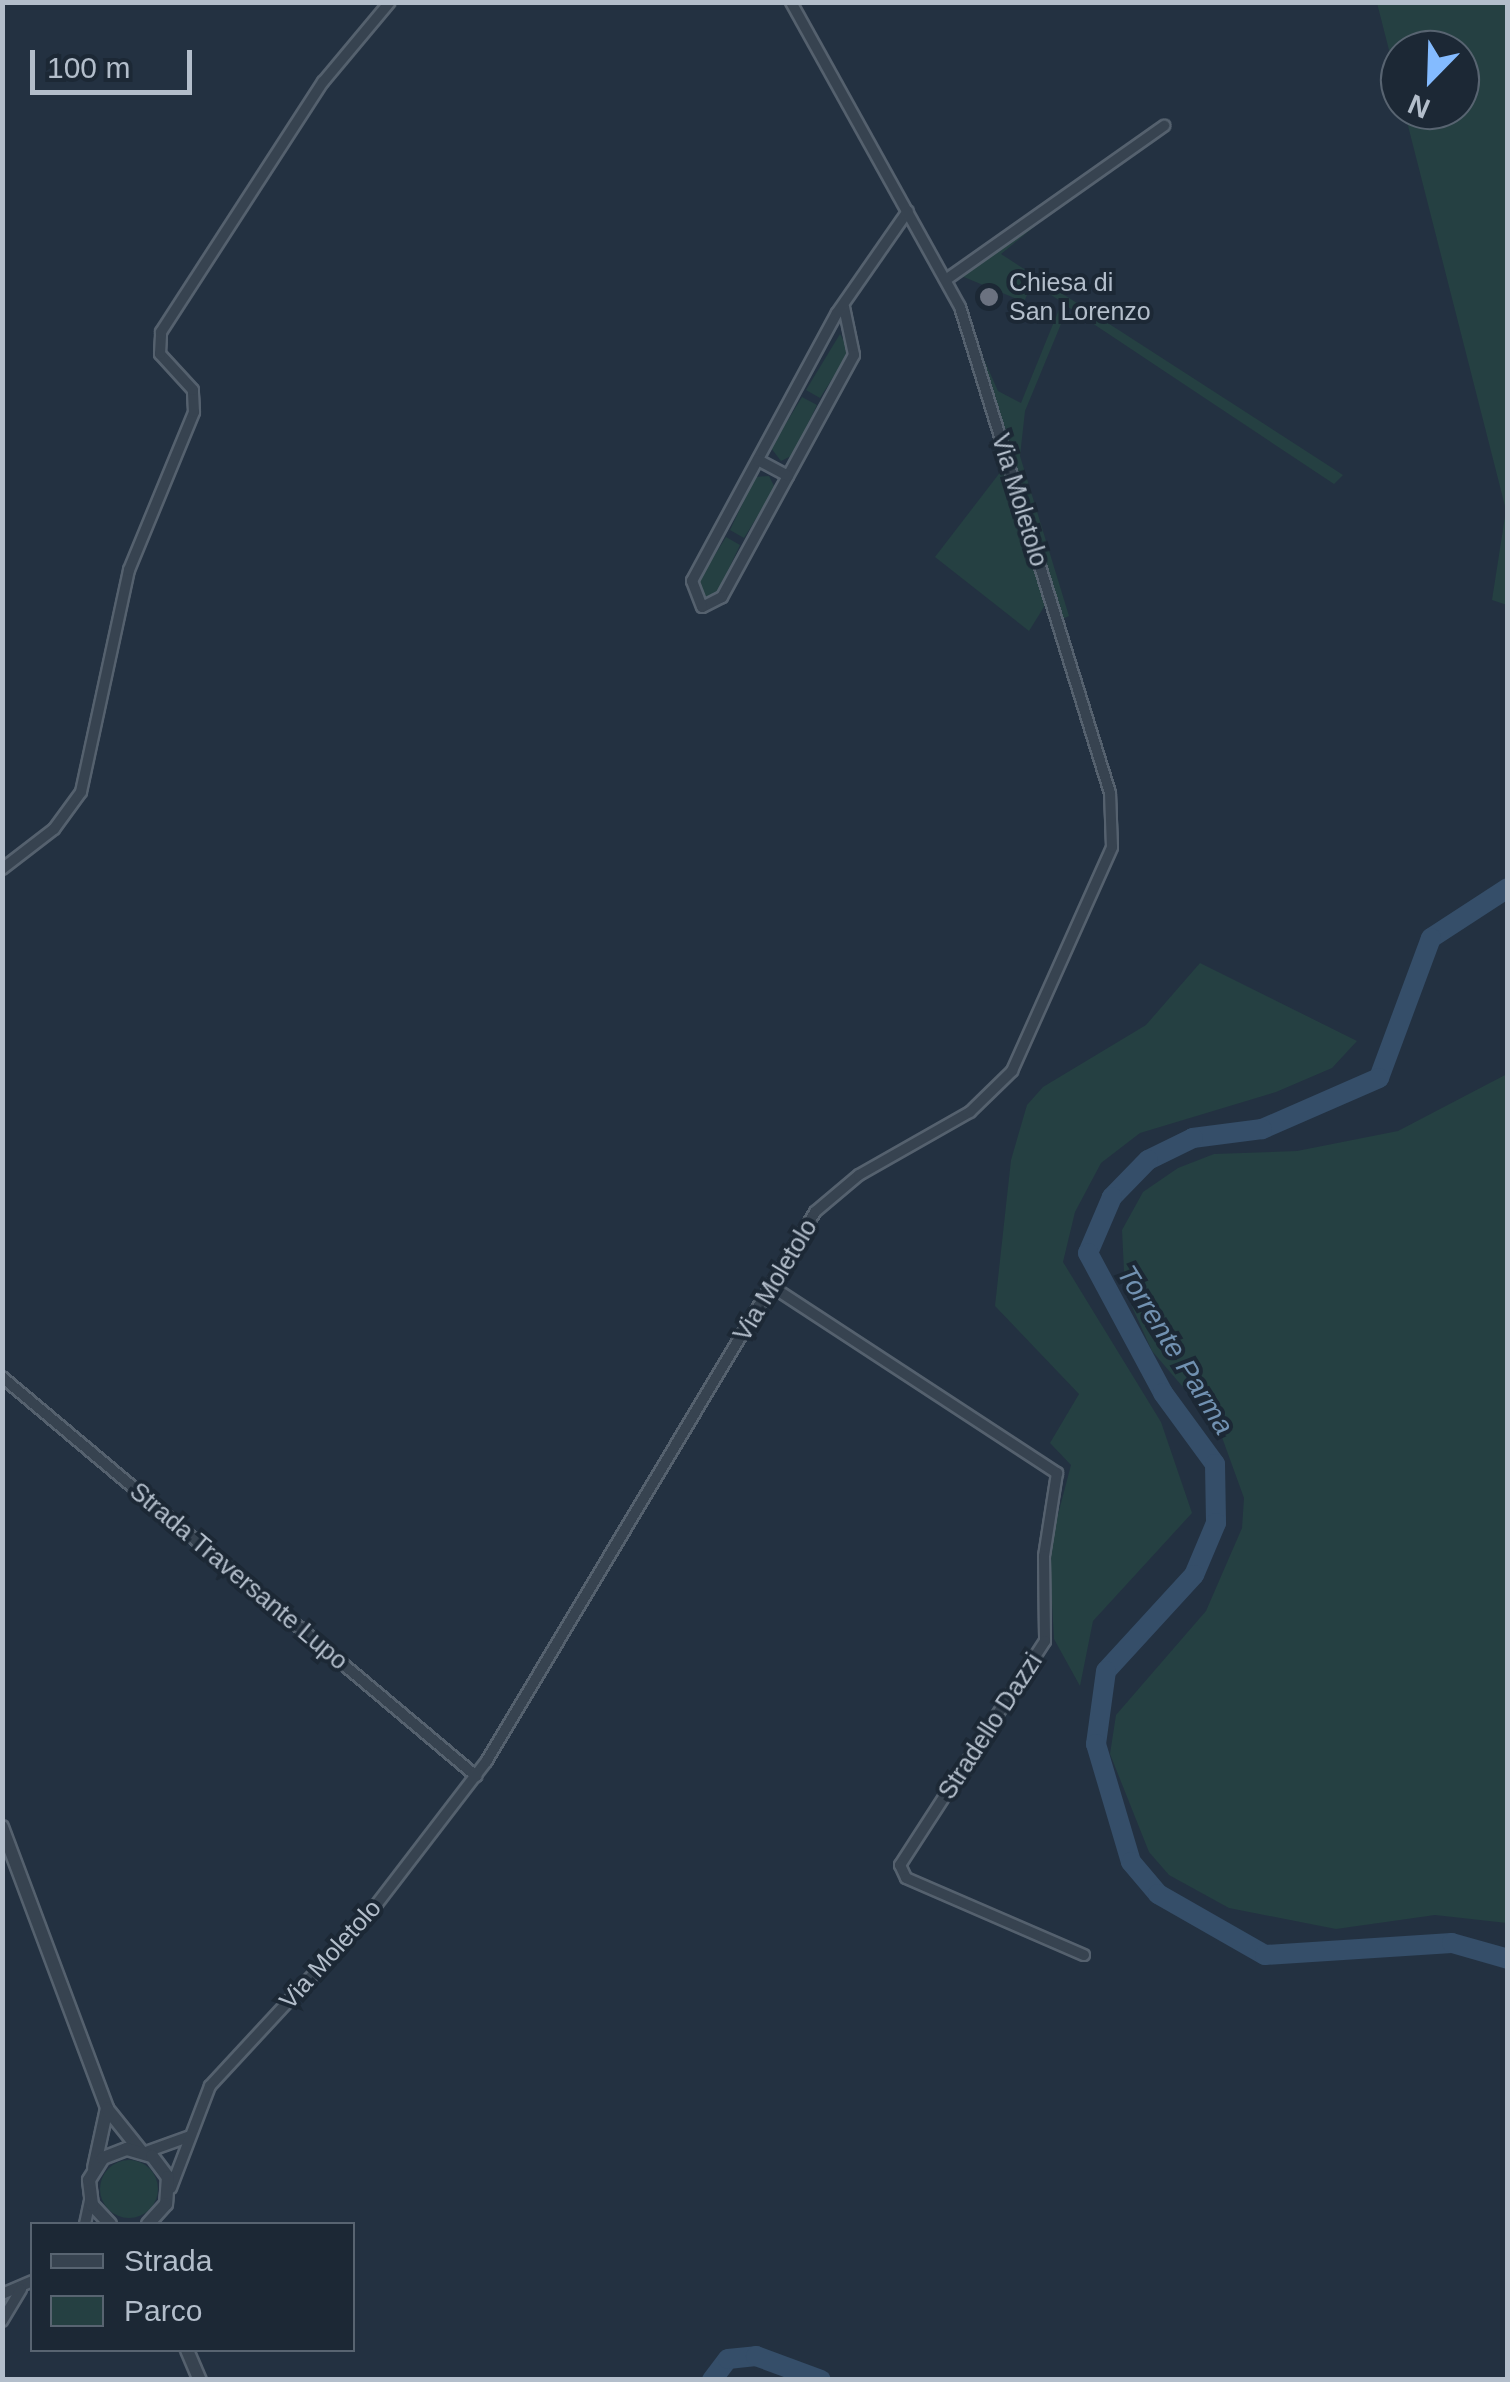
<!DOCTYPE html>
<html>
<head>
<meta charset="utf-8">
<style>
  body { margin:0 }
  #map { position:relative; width:1510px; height:2382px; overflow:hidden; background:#233141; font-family:Arial,sans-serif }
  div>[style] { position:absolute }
  .green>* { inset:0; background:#254042 }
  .round { border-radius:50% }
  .river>* { height:20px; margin:-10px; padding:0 10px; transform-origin:10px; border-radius:10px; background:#354e69 }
  .roads { filter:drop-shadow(2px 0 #55616e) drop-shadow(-2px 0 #55616e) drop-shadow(0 2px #55616e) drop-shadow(0 -2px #55616e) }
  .minor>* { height:10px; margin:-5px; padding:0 5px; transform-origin:5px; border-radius:5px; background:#374350 }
  .tertiary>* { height:12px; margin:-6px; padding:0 6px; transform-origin:6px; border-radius:6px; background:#374350 }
  .dots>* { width:28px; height:28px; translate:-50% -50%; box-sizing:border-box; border:5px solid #1c2835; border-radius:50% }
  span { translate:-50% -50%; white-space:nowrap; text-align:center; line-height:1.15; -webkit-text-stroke:8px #1c2835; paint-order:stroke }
  .poi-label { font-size:25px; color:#b3becb }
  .left { translate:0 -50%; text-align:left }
  .street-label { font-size:25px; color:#b3becb }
  .water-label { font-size:28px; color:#7191b1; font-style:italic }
  .frame { position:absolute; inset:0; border:5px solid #b3becb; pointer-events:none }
  .legend { position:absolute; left:30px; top:2222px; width:325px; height:130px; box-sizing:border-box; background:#1c2835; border:2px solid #586471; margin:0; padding:12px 18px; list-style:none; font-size:30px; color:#b3becb }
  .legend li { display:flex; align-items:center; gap:20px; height:50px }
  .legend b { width:50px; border:2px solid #586471 }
  .north { position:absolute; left:1380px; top:30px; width:100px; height:100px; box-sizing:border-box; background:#1c2835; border:2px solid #586471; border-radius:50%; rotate:203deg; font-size:28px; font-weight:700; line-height:40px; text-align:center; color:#b3becb }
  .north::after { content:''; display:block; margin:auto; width:35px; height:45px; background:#84bbff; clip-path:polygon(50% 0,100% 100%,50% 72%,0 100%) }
  .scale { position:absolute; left:30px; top:50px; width:162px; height:45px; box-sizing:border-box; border:5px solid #b3becb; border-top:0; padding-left:12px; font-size:30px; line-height:35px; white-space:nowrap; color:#b3becb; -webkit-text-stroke:8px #1c2835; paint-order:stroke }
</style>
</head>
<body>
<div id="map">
  <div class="green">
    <i style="clip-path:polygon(1377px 3px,1507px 3px,1507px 605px,1492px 600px,1506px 510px,1404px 110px,1460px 110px,1460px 50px,1400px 50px,1400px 93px)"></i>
    <i style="clip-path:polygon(1086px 184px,1001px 254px,1343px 475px,1334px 484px,1068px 307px,1025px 411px,1020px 456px,1069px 616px,1060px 620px,978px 346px,998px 391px,1021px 403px,1062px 302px,1032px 283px,1024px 302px,959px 275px)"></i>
    <i style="clip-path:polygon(840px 334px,850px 351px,820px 398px,806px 390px)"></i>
    <i style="clip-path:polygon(802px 397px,817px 405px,793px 455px,781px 461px,771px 448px)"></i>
    <i style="clip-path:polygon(1005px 466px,1047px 602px,1029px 631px,935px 557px)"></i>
    <i style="clip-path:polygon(755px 477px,769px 476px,775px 488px,744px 538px,730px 530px)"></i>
    <i style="clip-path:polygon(726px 537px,740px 545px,716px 596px,703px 601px,696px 585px)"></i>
    <i style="clip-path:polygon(1200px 963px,1357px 1041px,1332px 1068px,1276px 1092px,1140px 1133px,1101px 1163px,1075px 1212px,1063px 1262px,1161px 1422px,1192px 1513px,1093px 1621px,1080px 1686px,1054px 1639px,1049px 1549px,1071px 1465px,1050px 1443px,1079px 1394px,995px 1306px,1011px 1160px,1027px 1105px,1043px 1087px,1146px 1025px)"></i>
    <i style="clip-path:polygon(1507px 1074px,1507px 1923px,1435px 1915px,1336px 1929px,1229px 1908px,1169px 1875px,1149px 1852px,1110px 1754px,1116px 1715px,1206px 1611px,1242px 1528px,1244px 1498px,1219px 1429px,1152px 1351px,1125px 1291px,1122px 1230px,1143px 1192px,1178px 1168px,1214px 1154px,1297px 1151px,1398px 1131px)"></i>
    <i class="round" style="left:100px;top:2160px;width:58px;height:58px"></i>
  </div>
  <div class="river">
    <i style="left:1508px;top:888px;width:92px;rotate:147deg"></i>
    <i style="left:1431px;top:938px;width:149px;rotate:110.4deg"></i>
    <i style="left:1379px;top:1078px;width:128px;rotate:156.4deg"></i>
    <i style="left:1262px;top:1129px;width:70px;rotate:172.6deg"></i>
    <i style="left:1193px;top:1138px;width:50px;rotate:153.9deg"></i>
    <i style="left:1148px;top:1160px;width:52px;rotate:134.2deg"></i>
    <i style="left:1112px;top:1197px;width:61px;rotate:113.2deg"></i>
    <i style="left:1088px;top:1253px;width:159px;rotate:61.8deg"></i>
    <i style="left:1163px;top:1393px;width:88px;rotate:53.8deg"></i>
    <i style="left:1215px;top:1464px;width:59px;rotate:89deg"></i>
    <i style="left:1216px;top:1523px;width:56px;rotate:112.9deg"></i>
    <i style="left:1194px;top:1575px;width:130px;rotate:132.5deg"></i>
    <i style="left:1106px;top:1671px;width:74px;rotate:97.8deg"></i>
    <i style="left:1096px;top:1744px;width:123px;rotate:73.5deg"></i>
    <i style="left:1131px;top:1862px;width:42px;rotate:49.8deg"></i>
    <i style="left:1158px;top:1894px;width:123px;rotate:29.7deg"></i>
    <i style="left:1265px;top:1955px;width:187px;rotate:-3.7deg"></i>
    <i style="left:1452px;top:1943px;width:58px;rotate:15.9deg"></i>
    <i style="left:712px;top:2380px;width:26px;rotate:-53deg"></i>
    <i style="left:728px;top:2359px;width:28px;rotate:-6deg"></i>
    <i style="left:756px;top:2356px;width:69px;rotate:20.3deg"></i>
  </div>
  <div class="roads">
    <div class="minor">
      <i style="left:947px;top:279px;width:266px;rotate:-35.2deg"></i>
      <i style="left:844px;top:307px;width:49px;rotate:78.2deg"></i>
      <i style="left:854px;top:355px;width:276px;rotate:118.6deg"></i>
      <i style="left:722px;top:597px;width:22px;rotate:153deg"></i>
      <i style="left:702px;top:607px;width:28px;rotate:-111deg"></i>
      <i style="left:692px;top:581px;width:305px;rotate:-61.6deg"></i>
      <i style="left:837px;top:313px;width:124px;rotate:-55.2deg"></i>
      <i style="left:758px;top:460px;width:34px;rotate:28deg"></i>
      <i style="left:2px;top:869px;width:66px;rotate:-37.6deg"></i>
      <i style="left:54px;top:829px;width:46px;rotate:-53.9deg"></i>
      <i style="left:81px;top:792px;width:227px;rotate:-77.8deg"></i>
      <i style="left:129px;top:570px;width:171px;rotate:-67.6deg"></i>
      <i style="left:194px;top:412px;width:22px;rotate:-93deg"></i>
      <i style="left:193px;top:390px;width:49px;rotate:-132.5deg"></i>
      <i style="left:160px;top:354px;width:22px;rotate:-87deg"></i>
      <i style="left:161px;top:332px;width:298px;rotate:-57.1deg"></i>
      <i style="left:323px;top:82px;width:104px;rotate:-50.1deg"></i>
      <i style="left:771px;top:1286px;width:342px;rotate:33.2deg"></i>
      <i style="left:1057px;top:1473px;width:84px;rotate:98.9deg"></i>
      <i style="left:1044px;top:1556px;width:85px;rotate:89.3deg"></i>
      <i style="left:1045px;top:1641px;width:267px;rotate:122.9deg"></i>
      <i style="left:900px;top:1865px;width:14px;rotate:65deg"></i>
      <i style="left:906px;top:1878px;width:194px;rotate:23.4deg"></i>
      <i style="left:2px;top:1377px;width:620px;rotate:40.09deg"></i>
      <i style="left:146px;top:2152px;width:45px;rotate:-19.7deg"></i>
      <i style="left:171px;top:2188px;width:109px;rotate:-69.1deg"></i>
      <i style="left:210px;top:2086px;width:236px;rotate:-47.2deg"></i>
      <i style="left:370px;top:1913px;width:190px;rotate:-52.5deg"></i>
      <i style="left:486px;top:1762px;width:641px;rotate:-59.11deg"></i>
      <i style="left:815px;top:1212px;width:57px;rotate:-40.1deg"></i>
      <i style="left:859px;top:1175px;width:128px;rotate:-29.6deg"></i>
      <i style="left:970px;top:1112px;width:59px;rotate:-44.3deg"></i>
      <i style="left:1012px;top:1071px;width:245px;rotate:-65.9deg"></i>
      <i style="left:1112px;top:847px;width:54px;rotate:-92.1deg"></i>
      <i style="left:1110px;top:793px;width:509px;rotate:-107.15deg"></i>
      <i style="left:960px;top:307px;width:349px;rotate:-119deg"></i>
      <i style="left:85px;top:2224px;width:25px;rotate:-78deg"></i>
      <i style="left:2px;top:2294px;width:33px;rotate:-23deg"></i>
      <i style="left:2px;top:2321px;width:37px;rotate:-59deg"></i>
    </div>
    <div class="tertiary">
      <i style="left:2px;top:1827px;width:300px;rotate:69.5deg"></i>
      <i style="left:107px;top:2108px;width:61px;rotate:102.2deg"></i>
      <i style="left:108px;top:2110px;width:51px;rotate:51.3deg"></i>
      <i style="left:110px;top:2224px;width:26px;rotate:-133deg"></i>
      <i style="left:92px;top:2205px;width:25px;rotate:-97deg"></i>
      <i style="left:89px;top:2180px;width:26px;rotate:-58deg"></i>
      <i style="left:103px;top:2158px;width:26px;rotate:-21deg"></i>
      <i style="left:127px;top:2149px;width:26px;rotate:16deg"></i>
      <i style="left:152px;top:2156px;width:26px;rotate:53deg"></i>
      <i style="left:168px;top:2177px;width:27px;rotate:94deg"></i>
      <i style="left:166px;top:2204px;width:27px;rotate:132deg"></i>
      <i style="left:187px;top:2350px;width:33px;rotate:67deg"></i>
    </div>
  </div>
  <div class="dots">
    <i style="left:989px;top:297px;background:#6b7280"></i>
  </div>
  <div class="poi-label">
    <span class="left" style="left:1009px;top:297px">Chiesa di<br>San Lorenzo</span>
  </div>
  <div class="street-label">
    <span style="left:1020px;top:500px;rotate:73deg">Via Moletolo</span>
    <span style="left:775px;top:1280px;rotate:-59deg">Via Moletolo</span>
    <span style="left:239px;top:1576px;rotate:40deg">Strada Traversante Lupo</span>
    <span style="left:990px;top:1726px;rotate:-57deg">Stradello Dazzi</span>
    <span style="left:330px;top:1954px;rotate:-48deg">Via Moletolo</span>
  </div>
  <div class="water-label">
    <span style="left:1175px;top:1350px;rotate:58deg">Torrente Parma</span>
  </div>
  <div class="frame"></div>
  <ul class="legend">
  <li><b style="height:12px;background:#374350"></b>Strada</li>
  <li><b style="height:28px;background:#254042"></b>Parco</li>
  </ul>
  <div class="north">N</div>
  <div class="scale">100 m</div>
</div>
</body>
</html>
